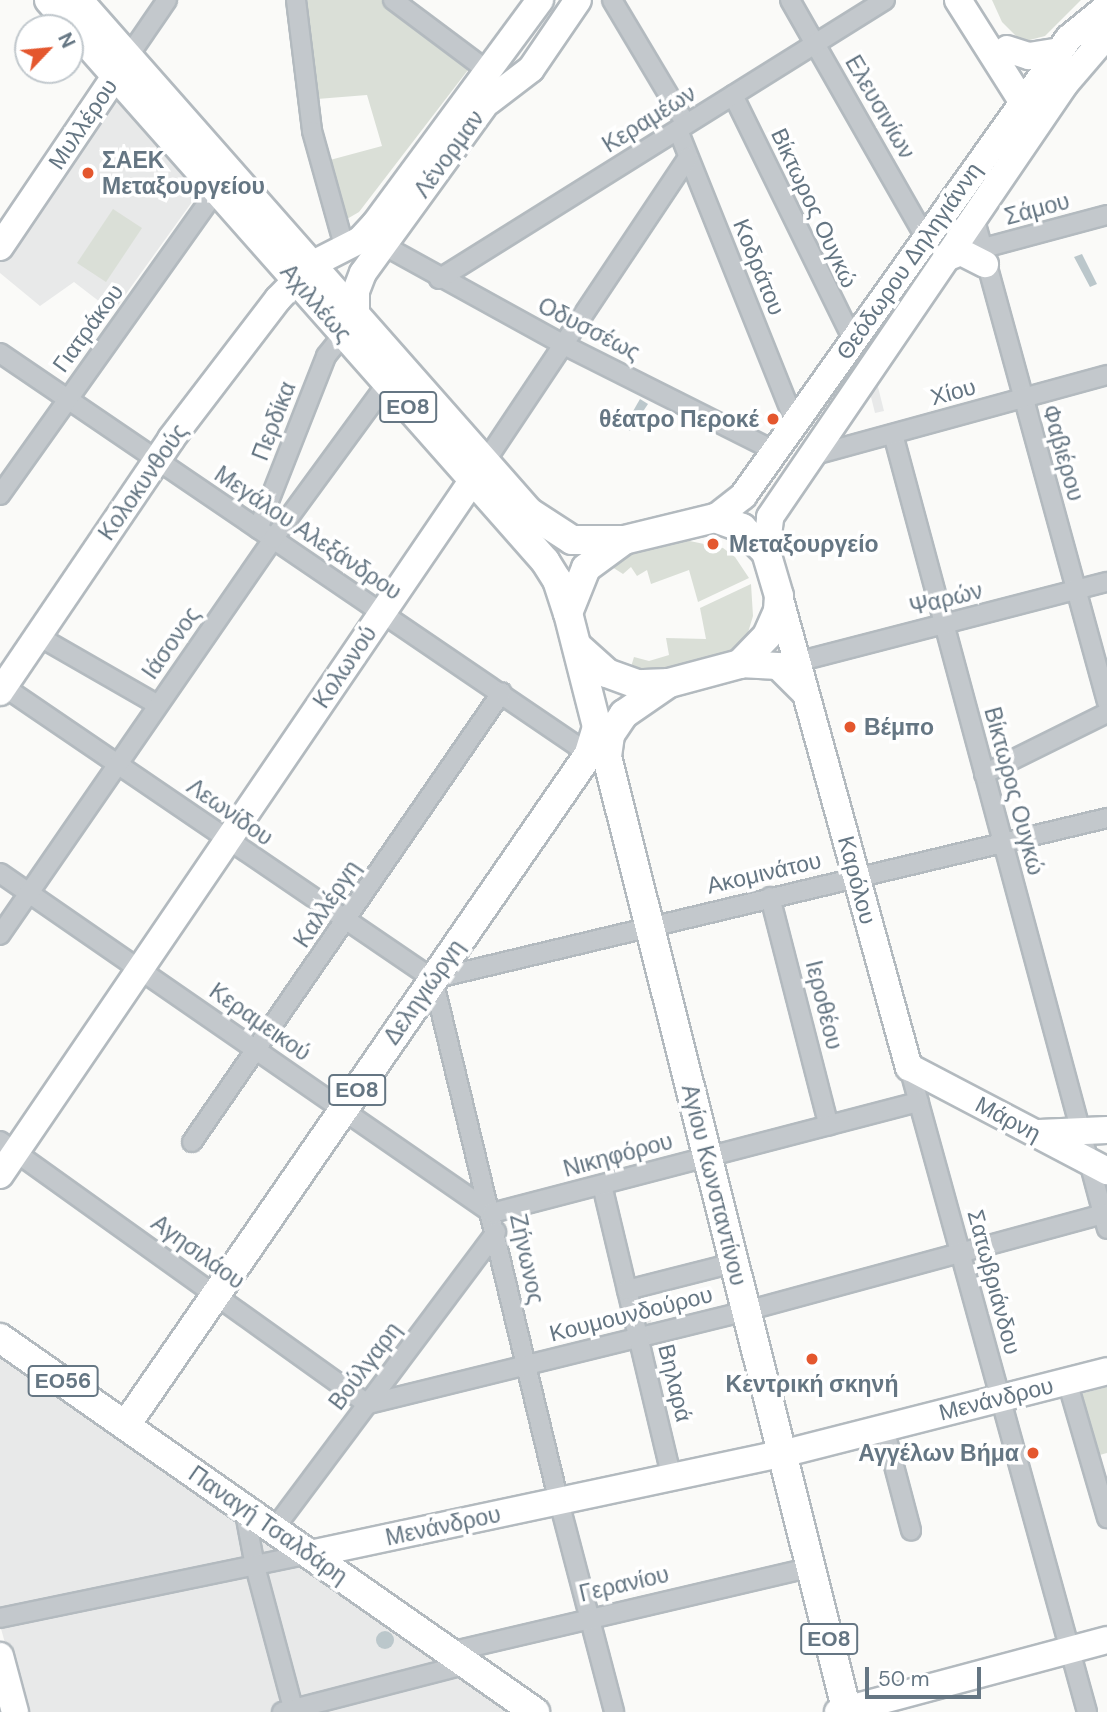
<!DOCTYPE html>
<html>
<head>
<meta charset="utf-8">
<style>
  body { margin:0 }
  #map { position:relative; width:1107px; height:1712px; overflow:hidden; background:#fafaf8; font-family:"DM Sans",sans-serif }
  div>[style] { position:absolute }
  .built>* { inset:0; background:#e8e9e9 }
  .green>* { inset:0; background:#dadfd7 }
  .water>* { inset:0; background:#bbc7cb }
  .round { border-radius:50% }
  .roads { filter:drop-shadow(2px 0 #b3babf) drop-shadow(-2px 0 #b3babf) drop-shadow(0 2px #b3babf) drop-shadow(0 -2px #b3babf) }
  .street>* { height:18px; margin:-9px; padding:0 9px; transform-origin:9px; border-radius:9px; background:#c3c8cc }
  .secondary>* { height:26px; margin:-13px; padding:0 13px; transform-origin:13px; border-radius:13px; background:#fff }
  .primary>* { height:28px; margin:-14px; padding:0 14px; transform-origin:14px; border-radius:14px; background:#fff }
  .dots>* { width:19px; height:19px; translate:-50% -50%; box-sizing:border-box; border:4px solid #fff; border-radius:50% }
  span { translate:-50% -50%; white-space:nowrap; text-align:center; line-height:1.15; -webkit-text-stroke:7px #fff; paint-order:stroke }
  .shield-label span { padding:2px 5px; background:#fff; border:2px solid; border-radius:5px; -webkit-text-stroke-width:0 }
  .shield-label { font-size:21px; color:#657683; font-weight:700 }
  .street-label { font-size:23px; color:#657683 }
  .poi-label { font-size:23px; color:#657683; font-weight:700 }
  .left { translate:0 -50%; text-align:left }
  .right { translate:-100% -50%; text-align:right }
  .north { position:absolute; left:14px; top:14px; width:70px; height:70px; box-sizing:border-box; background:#fff; border:2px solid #c1c8cd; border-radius:50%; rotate:64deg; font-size:19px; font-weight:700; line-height:28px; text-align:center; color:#657683 }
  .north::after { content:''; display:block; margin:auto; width:24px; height:32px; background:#e4572e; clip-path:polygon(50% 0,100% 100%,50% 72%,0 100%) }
  .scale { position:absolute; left:865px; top:1667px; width:116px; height:32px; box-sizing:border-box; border:4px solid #657683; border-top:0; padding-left:9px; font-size:21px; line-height:24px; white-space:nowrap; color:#657683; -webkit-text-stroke:5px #fff; paint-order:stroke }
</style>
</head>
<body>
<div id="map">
  <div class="built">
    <i style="clip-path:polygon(124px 100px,202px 188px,113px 312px,74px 282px,40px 306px,0 273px,0 262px,108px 102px)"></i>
    <i style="clip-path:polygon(877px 383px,884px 411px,875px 413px,868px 385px)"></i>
    <i style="clip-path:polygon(646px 1300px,652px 1325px,636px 1328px,630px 1303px)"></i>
    <i style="clip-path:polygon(0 1358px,512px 1712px,24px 1712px,0 1625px)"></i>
  </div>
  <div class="green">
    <i style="clip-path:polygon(307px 0,387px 0,471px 66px,359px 212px,347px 219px,330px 160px,382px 146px,367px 95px,317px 99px)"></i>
    <i style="clip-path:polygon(992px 0,1081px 0,1045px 36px,1022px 42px,1002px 22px)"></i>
    <i style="clip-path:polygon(113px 209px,142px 228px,106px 282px,77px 263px)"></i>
    <i style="clip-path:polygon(685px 540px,723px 548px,735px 557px,749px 578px,698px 602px,689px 570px,651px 584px,647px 570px,637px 576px,631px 567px,623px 574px,609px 565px,631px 552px)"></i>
    <i style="clip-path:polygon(751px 584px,753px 616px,747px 636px,737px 647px,723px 655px,657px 674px,630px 670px,634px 657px,649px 661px,669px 655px,666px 638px,706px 639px,700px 608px)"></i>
    <i style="clip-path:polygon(1107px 1387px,1107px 1453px,1096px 1456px,1080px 1394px)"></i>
  </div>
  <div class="water">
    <i style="clip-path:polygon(1082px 254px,1097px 284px,1090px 287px,1074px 257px)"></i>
    <i style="clip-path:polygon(640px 399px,648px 404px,630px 431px,624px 427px)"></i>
    <i class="round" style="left:376px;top:1631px;width:18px;height:18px"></i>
  </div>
  <div class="roads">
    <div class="street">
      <i style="left:296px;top:0;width:132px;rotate:83deg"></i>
      <i style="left:312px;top:131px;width:123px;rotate:74.4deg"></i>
      <i style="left:393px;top:0;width:119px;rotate:36.8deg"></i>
      <i style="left:612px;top:0;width:144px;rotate:59.2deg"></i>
      <i style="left:790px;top:0;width:274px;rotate:60.3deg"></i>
      <i style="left:128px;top:57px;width:69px;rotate:-55.6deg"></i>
      <i style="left:733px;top:95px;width:273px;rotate:63.9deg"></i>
      <i style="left:678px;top:130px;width:315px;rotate:68.2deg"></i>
      <i style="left:974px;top:217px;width:503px;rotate:74.66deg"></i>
      <i style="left:383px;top:245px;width:207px;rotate:28.9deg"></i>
      <i style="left:564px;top:345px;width:236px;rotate:26.7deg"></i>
      <i style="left:980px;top:249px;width:131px;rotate:-15deg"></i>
      <i style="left:439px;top:279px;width:526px;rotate:-32.03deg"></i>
      <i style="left:0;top:353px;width:713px;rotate:34.25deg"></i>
      <i style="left:893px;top:434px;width:823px;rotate:74.93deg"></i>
      <i style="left:811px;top:456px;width:307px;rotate:-15.3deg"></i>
      <i style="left:485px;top:462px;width:366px;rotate:-56.3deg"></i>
      <i style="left:0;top:495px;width:374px;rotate:-54.6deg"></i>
      <i style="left:258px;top:529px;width:186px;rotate:-68.5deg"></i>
      <i style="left:326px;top:356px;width:28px;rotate:-51deg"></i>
      <i style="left:38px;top:636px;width:138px;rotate:29.9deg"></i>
      <i style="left:797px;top:662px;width:320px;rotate:-14.5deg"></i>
      <i style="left:0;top:684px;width:524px;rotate:34.27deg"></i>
      <i style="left:984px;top:774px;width:137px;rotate:-26.4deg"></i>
      <i style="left:0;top:873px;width:598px;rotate:34.65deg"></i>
      <i style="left:770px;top:897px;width:236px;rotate:75.6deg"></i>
      <i style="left:0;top:935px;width:481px;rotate:-55.4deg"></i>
      <i style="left:273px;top:539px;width:193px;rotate:-53.8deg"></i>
      <i style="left:433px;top:979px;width:530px;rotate:76.46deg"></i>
      <i style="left:557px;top:1494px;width:225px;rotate:75.3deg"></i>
      <i style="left:433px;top:979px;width:693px;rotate:-13.43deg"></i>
      <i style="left:909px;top:1067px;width:669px;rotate:74.57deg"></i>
      <i style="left:0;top:1141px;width:452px;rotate:35.6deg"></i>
      <i style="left:368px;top:1404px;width:389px;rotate:-13.8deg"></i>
      <i style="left:746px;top:1311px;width:374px;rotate:-15.2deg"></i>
      <i style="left:192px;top:1142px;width:546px;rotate:-55.44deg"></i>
      <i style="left:602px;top:1185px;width:293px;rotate:76.6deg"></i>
      <i style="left:492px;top:1213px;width:441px;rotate:-14.6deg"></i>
      <i style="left:627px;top:1290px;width:110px;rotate:-14.2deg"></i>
      <i style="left:1067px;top:1381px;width:143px;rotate:73.7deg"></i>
      <i style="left:884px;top:1428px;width:106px;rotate:75.2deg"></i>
      <i style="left:244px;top:1508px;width:59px;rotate:79.3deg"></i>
      <i style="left:255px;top:1566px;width:151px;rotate:75deg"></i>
      <i style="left:274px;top:1529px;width:371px;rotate:-53.2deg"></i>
      <i style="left:0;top:1618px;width:317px;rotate:-11.7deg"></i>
      <i style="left:450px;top:1652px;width:371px;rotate:-13.2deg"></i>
      <i style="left:282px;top:1712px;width:191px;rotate:-14.5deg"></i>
    </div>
    <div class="secondary">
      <i style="left:958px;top:0;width:135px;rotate:57.7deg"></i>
      <i style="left:1007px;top:49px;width:23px;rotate:18deg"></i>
      <i style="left:1029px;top:56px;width:30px;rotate:-9deg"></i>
      <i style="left:488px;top:102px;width:54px;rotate:-37.5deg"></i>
      <i style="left:531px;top:69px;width:83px;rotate:-55.7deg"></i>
      <i style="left:0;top:247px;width:227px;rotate:-56deg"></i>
      <i style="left:946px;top:258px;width:16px;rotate:-22deg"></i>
      <i style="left:961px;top:252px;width:27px;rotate:27deg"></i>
      <i style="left:356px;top:315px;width:24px;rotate:-90deg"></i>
      <i style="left:356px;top:291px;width:19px;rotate:-69deg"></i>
      <i style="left:363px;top:273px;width:206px;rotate:-54.1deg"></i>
      <i style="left:715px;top:518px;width:36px;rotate:-38deg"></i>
      <i style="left:743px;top:496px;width:562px;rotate:-54.56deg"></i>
      <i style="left:1069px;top:38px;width:49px;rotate:-39.2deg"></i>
      <i style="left:766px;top:552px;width:35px;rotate:-83deg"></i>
      <i style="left:770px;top:517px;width:524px;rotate:-55.73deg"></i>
      <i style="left:1065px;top:84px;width:65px;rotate:-49.4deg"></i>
      <i style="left:779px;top:596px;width:489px;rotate:74.6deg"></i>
      <i style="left:909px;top:1067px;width:224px;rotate:27.7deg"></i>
      <i style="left:740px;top:664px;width:38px;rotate:3deg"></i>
      <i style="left:778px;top:666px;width:37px;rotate:45deg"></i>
      <i style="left:0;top:692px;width:305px;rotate:-55.9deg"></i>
      <i style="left:171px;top:439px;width:176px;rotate:-52.6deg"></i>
      <i style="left:278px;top:299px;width:47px;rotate:-45.9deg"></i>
      <i style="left:311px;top:265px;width:55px;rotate:-27deg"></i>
      <i style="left:360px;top:240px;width:22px;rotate:-47deg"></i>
      <i style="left:375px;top:224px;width:278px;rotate:-53.6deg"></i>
      <i style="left:1039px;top:1133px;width:68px;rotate:-2.5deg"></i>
      <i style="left:0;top:1175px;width:862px;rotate:-55.78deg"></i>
      <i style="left:310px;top:1554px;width:482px;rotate:-12deg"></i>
      <i style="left:782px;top:1454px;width:335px;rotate:-14.3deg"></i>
      <i style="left:0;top:1656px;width:58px;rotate:75deg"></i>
      <i style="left:838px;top:1712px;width:278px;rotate:-15deg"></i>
    </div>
    <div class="primary">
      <i style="left:49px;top:0;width:749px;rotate:48.52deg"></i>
      <i style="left:545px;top:561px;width:22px;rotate:58deg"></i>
      <i style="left:557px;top:580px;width:35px;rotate:72deg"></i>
      <i style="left:568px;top:613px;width:118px;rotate:75.7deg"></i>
      <i style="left:597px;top:727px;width:28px;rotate:107deg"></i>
      <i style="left:589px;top:754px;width:815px;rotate:124.61deg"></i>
      <i style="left:78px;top:0;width:682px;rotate:48.62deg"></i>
      <i style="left:529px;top:512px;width:51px;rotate:33.1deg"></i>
      <i style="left:572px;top:540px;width:52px"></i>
      <i style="left:568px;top:613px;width:48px;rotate:-68.2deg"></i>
      <i style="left:586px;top:568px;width:47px;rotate:-36.4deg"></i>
      <i style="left:624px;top:540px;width:94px;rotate:-13.6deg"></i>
      <i style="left:715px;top:518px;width:29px;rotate:20deg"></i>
      <i style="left:742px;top:528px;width:34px;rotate:45deg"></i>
      <i style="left:766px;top:552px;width:46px;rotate:73.5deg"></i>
      <i style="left:779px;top:596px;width:15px;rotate:94deg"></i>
      <i style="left:778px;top:611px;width:27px;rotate:114deg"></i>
      <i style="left:767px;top:636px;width:39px;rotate:134deg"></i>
      <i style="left:740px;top:664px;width:73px;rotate:165deg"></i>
      <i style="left:669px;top:683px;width:32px;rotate:178deg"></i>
      <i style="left:637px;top:684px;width:32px;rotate:-160deg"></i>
      <i style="left:607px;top:673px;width:39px;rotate:-138deg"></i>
      <i style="left:669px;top:683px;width:55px;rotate:145.4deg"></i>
      <i style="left:624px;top:714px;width:25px;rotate:124deg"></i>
      <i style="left:610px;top:735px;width:22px;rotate:98deg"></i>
      <i style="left:607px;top:757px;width:985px;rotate:75.89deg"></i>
      <i style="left:0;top:1338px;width:653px;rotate:34.96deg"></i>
    </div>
  </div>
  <div class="dots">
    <i style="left:88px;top:173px;background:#e4572e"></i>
    <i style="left:773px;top:419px;background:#e4572e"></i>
    <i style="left:713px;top:544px;background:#e4572e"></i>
    <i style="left:850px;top:727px;background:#e4572e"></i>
    <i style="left:812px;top:1359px;background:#e4572e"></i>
    <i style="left:1033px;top:1453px;background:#e4572e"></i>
  </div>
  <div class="shield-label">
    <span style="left:408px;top:407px">ΕΟ8</span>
    <span style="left:357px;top:1090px">ΕΟ8</span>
    <span style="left:63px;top:1381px">ΕΟ56</span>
    <span style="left:829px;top:1639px">ΕΟ8</span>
  </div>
  <div class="street-label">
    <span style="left:880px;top:107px;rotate:60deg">Ελευσινίων</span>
    <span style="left:649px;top:119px;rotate:-32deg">Κεραμέων</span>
    <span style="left:83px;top:124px;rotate:-56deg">Μυλλέρου</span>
    <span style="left:449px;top:154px;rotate:-54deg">Λένορμαν</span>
    <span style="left:814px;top:208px;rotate:65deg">Βίκτωρος Ουγκώ</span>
    <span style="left:1037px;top:209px;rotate:-15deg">Σάμου</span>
    <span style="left:909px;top:261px;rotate:-55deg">Θεόδωρου Δηληγιάννη</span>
    <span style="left:759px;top:267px;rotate:68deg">Κοδράτου</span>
    <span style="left:316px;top:303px;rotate:49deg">Αχιλλέως</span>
    <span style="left:88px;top:328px;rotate:-54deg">Γιατράκου</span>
    <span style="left:589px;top:329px;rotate:27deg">Οδυσσέως</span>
    <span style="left:953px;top:392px;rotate:-15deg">Χίου</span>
    <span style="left:274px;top:421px;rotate:-69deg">Περδίκα</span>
    <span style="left:1063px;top:453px;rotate:74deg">Φαβιέρου</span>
    <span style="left:143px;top:482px;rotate:-55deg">Κολοκυνθούς</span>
    <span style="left:308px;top:533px;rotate:34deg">Μεγάλου Αλεξάνδρου</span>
    <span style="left:946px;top:599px;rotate:-14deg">Ψαρών</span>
    <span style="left:171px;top:643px;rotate:-55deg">Ιάσονος</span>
    <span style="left:345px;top:667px;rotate:-56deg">Κολωνού</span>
    <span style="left:1014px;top:791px;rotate:75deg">Βίκτωρος Ουγκώ</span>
    <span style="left:230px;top:812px;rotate:35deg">Λεωνίδου</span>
    <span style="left:764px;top:873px;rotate:-13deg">Ακομινάτου</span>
    <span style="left:857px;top:880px;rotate:75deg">Καρόλου</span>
    <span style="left:327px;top:904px;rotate:-56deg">Καλλέργη</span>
    <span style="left:424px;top:992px;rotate:-55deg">Δεληγιώργη</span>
    <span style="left:824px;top:1005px;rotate:76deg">Ιεροθέου</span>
    <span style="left:260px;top:1022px;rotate:35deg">Κεραμεικού</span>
    <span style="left:1008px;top:1119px;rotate:28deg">Μάρνη</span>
    <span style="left:618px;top:1155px;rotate:-15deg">Νικηφόρου</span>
    <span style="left:714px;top:1185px;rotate:76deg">Αγίου Κωνσταντίνου</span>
    <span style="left:198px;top:1252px;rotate:36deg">Αγησιλάου</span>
    <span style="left:527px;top:1259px;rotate:78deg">Ζήνωνος</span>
    <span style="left:994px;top:1282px;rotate:75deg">Σατωβριάνδου</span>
    <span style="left:631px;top:1314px;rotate:-14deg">Κουμουνδούρου</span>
    <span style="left:365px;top:1366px;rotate:-53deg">Βούλγαρη</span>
    <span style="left:675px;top:1383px;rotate:76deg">Βηλαρά</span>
    <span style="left:996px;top:1399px;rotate:-14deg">Μενάνδρου</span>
    <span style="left:268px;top:1525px;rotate:35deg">Παναγή Τσαλδάρη</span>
    <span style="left:443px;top:1526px;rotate:-12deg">Μενάνδρου</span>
    <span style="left:624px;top:1584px;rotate:-13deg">Γερανίου</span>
  </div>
  <div class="poi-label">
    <span class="left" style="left:102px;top:173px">ΣΑΕΚ<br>Μεταξουργείου</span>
    <span class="right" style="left:759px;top:419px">θέατρο Περοκέ</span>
    <span class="left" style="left:729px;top:544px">Μεταξουργείο</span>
    <span class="left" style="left:864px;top:727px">Βέμπο</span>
    <span style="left:812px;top:1384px">Κεντρική σκηνή</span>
    <span class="right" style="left:1019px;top:1453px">Αγγέλων Βήμα</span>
  </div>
  <div class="north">N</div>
  <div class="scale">50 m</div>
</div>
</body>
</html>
